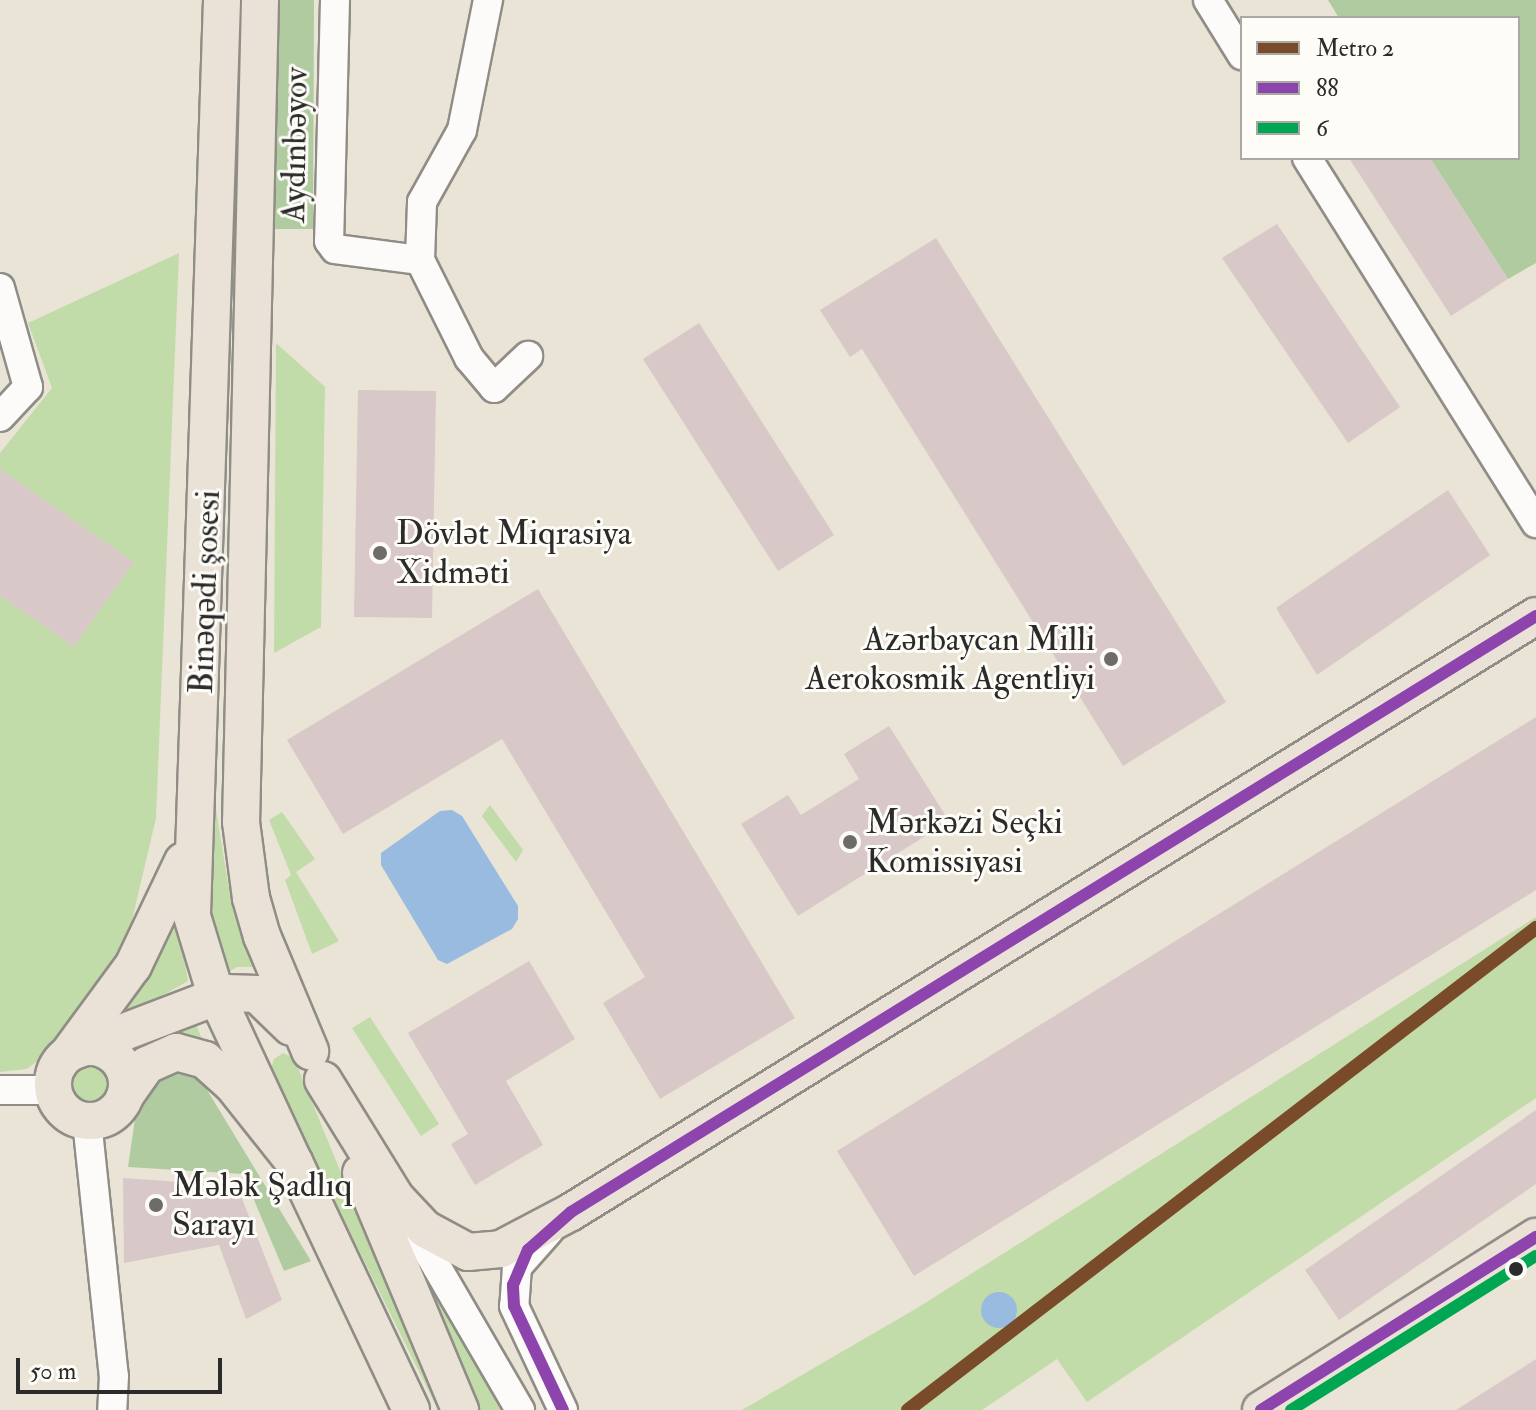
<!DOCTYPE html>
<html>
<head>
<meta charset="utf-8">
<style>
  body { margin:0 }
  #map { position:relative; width:1536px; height:1410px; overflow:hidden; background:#eae4d6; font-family:"IM FELL Double Pica",serif }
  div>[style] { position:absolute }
  .green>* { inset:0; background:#c2dca9 }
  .round { border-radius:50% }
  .forest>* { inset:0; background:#b0cb9f }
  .water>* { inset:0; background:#98bbdf }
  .building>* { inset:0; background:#d9c8c8 }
  .roads { filter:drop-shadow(2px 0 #908d86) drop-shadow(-2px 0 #908d86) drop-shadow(0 2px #908d86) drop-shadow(0 -2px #908d86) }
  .minor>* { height:28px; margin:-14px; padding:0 14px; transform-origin:14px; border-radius:14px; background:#fcfbf9 }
  .major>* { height:36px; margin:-18px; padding:0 18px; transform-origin:18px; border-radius:18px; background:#ebe2d7 }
  .major>.ring { margin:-18px; padding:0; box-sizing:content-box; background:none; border:36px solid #ebe2d7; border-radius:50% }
  .bus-1>* { height:12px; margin:-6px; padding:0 6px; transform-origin:6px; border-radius:6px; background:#8e44ad }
  .bus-2>* { height:12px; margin:-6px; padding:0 6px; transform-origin:6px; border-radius:6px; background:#00a651 }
  .metro-1>* { height:14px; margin:-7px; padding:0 7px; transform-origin:7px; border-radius:7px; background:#7a4b2a }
  .dots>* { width:22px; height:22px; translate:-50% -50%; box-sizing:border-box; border:4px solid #fdfcf7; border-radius:50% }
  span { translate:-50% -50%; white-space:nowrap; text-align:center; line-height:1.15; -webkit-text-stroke:6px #fdfcf7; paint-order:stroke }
  .street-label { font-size:34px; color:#2b2b2b }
  .poi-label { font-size:34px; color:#2b2b2b }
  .left { translate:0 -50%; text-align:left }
  .right { translate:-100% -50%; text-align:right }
  .legend { position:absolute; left:1240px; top:16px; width:280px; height:144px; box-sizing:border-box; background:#fdfcf7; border:2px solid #a9a8a5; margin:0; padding:10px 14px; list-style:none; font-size:24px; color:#2b2b2b }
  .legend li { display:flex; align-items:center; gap:16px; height:40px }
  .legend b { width:40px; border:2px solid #a9a8a5 }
  .scale { position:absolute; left:16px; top:1358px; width:206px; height:36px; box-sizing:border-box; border:4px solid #2b2b2b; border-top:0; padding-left:10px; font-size:24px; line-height:28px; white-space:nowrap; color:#2b2b2b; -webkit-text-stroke:6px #fdfcf7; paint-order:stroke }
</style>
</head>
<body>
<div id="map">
  <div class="green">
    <i style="clip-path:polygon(179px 253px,156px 818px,130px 929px,86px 1005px,55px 1047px,27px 1069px,0 1072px,0 453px,52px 388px,28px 323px)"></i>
    <i style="clip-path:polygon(276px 343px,325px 387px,321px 627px,274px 653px)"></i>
    <i style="clip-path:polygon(212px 784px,228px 884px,254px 967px,237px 967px,221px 977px,206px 904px)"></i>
    <i style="clip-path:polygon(490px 805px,523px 850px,516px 862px,482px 816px)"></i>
    <i style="clip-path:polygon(282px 812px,315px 859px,296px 872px,339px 941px,312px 954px,285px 880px,291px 875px,269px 820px)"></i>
    <i style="clip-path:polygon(176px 912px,188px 981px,118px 1021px)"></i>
    <i style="clip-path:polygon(1536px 917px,1536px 1098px,1087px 1402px,1057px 1359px,982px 1410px,742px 1410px,917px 1308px)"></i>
    <i style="clip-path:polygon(193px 1015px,204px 1045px,137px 1053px,130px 1039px)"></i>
    <i style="clip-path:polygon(370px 1017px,439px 1124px,421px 1136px,352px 1028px)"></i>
    <i style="clip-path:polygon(283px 1053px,294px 1058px,438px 1410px,270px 1071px,274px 1059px)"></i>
    <i class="round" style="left:68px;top:1062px;width:46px;height:46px"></i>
    <i style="clip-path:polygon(411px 1255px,469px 1341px,501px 1410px,476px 1410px)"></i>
  </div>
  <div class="forest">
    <i style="clip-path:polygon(278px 0,314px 0,313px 229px,273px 229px)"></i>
    <i style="clip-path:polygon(1328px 0,1536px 0,1536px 263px,1508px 279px,1430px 158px,1518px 158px,1518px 18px,1339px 18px)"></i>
    <i style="clip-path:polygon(172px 1067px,198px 1075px,311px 1261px,284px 1271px,243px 1174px,128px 1167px,139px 1091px)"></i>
  </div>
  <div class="water">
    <i style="clip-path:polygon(452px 810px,462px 816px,518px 906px,518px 919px,512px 929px,447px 964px,438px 960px,381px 865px,381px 853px,440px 811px)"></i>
    <i class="round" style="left:981px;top:1292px;width:36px;height:36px"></i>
  </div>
  <div class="building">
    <i style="clip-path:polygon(1349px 158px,1430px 158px,1508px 279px,1451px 316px)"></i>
    <i style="clip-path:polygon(1277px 224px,1400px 407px,1348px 443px,1222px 258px)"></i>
    <i style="clip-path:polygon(936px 238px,1226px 702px,1123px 766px,862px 349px,850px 357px,820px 310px)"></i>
    <i style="clip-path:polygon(699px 323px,834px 535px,778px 571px,643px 359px)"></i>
    <i style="clip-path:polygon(358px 390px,436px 391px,432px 618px,354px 617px)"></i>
    <i style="clip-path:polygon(0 469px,134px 562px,74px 647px,0 596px)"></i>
    <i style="clip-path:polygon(1448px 490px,1490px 555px,1317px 675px,1276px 608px)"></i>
    <i style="clip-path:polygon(538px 589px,795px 1018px,660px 1099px,603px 1003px,645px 977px,502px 739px,343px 834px,287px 740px)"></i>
    <i style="clip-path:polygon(1536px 717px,1536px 890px,914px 1276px,837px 1151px)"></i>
    <i style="clip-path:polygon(889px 726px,949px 821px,798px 916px,741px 824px,788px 795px,801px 815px,859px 779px,844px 754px)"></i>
    <i style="clip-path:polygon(529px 961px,575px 1039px,506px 1081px,543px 1145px,475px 1185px,451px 1144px,468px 1134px,408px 1033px)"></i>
    <i style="clip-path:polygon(1536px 1110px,1536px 1184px,1339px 1320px,1305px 1270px)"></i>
    <i style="clip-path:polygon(123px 1178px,237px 1186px,282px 1300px,246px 1319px,219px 1245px,124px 1263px)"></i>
    <i style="clip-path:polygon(1536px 1359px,1536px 1410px,1456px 1410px)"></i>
  </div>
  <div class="roads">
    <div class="minor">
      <i style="left:335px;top:0;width:241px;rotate:91.4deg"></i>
      <i style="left:329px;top:241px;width:10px;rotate:53deg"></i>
      <i style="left:335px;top:249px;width:86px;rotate:7.4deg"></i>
      <i style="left:420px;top:260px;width:110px;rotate:63.4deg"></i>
      <i style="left:469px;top:358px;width:39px;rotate:50deg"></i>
      <i style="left:494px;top:388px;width:47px;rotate:-43.3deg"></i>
      <i style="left:1208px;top:0;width:65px;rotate:58.3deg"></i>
      <i style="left:1307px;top:158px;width:431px;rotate:57.9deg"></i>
      <i style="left:420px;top:260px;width:58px;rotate:-88deg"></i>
      <i style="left:422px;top:202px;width:82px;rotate:-60.9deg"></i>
      <i style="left:462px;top:130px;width:133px;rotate:-78.7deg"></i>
      <i style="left:0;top:288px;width:103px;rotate:74.2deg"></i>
      <i style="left:28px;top:387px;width:41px;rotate:133deg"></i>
      <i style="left:0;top:1090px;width:54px"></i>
      <i style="left:87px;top:1121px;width:256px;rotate:84deg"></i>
      <i style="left:114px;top:1376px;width:34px;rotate:93deg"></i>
      <i style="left:410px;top:1221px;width:219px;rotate:59.8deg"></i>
      <i style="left:549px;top:1231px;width:48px;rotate:131.6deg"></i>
      <i style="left:517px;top:1267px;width:39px;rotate:94deg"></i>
      <i style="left:514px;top:1306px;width:115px;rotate:64.8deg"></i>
    </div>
    <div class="major">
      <i style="left:222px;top:0;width:916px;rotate:91.88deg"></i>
      <i style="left:192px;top:916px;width:83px;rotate:73.1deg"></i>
      <i style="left:216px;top:995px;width:184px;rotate:65deg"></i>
      <i style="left:260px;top:0;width:822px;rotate:91.32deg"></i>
      <i style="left:241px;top:822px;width:77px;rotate:82.5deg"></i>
      <i style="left:251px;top:898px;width:40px;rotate:74deg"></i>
      <i style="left:262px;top:936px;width:125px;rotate:67.3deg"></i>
      <i class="ring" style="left:53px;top:1047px;width:38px;height:38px"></i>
      <i style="left:77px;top:1050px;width:160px;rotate:-20.9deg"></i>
      <i style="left:226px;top:993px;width:31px;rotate:2deg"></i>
      <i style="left:257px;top:994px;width:47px;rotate:44.1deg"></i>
      <i style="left:69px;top:1053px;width:108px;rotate:-53.7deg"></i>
      <i style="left:133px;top:966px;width:116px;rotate:-64.5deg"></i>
      <i style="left:323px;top:1080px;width:139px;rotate:58.3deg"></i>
      <i style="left:396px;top:1198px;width:42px;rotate:46.9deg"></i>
      <i style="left:425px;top:1229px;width:49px;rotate:28.1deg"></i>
      <i style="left:468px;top:1252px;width:33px;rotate:-5deg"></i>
      <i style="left:501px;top:1249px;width:79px;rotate:-27.9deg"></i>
      <i style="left:571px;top:1212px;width:1134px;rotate:-31.7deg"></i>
      <i style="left:125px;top:1096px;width:38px;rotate:-55deg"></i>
      <i style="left:147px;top:1065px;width:32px;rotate:-24deg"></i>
      <i style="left:176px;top:1052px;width:30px;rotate:15deg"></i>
      <i style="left:205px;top:1060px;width:36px;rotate:42deg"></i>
      <i style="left:232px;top:1084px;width:100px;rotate:51.5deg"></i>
      <i style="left:294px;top:1162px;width:274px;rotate:64.7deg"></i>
      <i style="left:361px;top:1173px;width:257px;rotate:67.3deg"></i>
      <i style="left:1261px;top:1410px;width:325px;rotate:-32.2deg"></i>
    </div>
  </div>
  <div class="bus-1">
    <i style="left:563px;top:1410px;width:115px;rotate:-115.2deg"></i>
    <i style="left:514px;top:1306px;width:21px;rotate:-93deg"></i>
    <i style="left:513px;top:1285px;width:38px;rotate:-67deg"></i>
    <i style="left:528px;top:1250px;width:57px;rotate:-41.5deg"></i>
    <i style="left:571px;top:1212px;width:1134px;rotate:-31.7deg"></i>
    <i style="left:1261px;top:1410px;width:325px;rotate:-32.2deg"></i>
  </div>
  <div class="bus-2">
    <i style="left:1291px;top:1410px;width:289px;rotate:-32.2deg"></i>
  </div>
  <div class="metro-1">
    <i style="left:908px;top:1410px;width:792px;rotate:-37.51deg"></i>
  </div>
  <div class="dots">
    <i style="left:380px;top:553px;background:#6e6c67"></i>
    <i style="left:1111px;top:659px;background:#6e6c67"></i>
    <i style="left:850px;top:842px;background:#6e6c67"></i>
    <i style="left:156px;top:1205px;background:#6e6c67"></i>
    <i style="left:1516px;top:1269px;background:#2b2b2b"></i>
  </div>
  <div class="street-label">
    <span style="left:295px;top:145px;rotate:-89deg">Aydınbəyov</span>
    <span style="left:205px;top:592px;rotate:-88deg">Binəqədi şosesi</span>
  </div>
  <div class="poi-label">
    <span class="left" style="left:396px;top:553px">Dövlət Miqrasiya<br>Xidməti</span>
    <span class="right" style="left:1095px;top:659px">Azərbaycan Milli<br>Aerokosmik Agentliyi</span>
    <span class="left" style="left:866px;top:842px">Mərkəzi Seçki<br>Komissiyasi</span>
    <span class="left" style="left:172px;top:1205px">Mələk Şadlıq<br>Sarayı</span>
  </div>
  <ul class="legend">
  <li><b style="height:10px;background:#7a4b2a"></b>Metro 2</li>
  <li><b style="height:10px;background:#8e44ad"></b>88</li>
  <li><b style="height:10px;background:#00a651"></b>6</li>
  </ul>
  <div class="scale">50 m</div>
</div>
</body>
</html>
